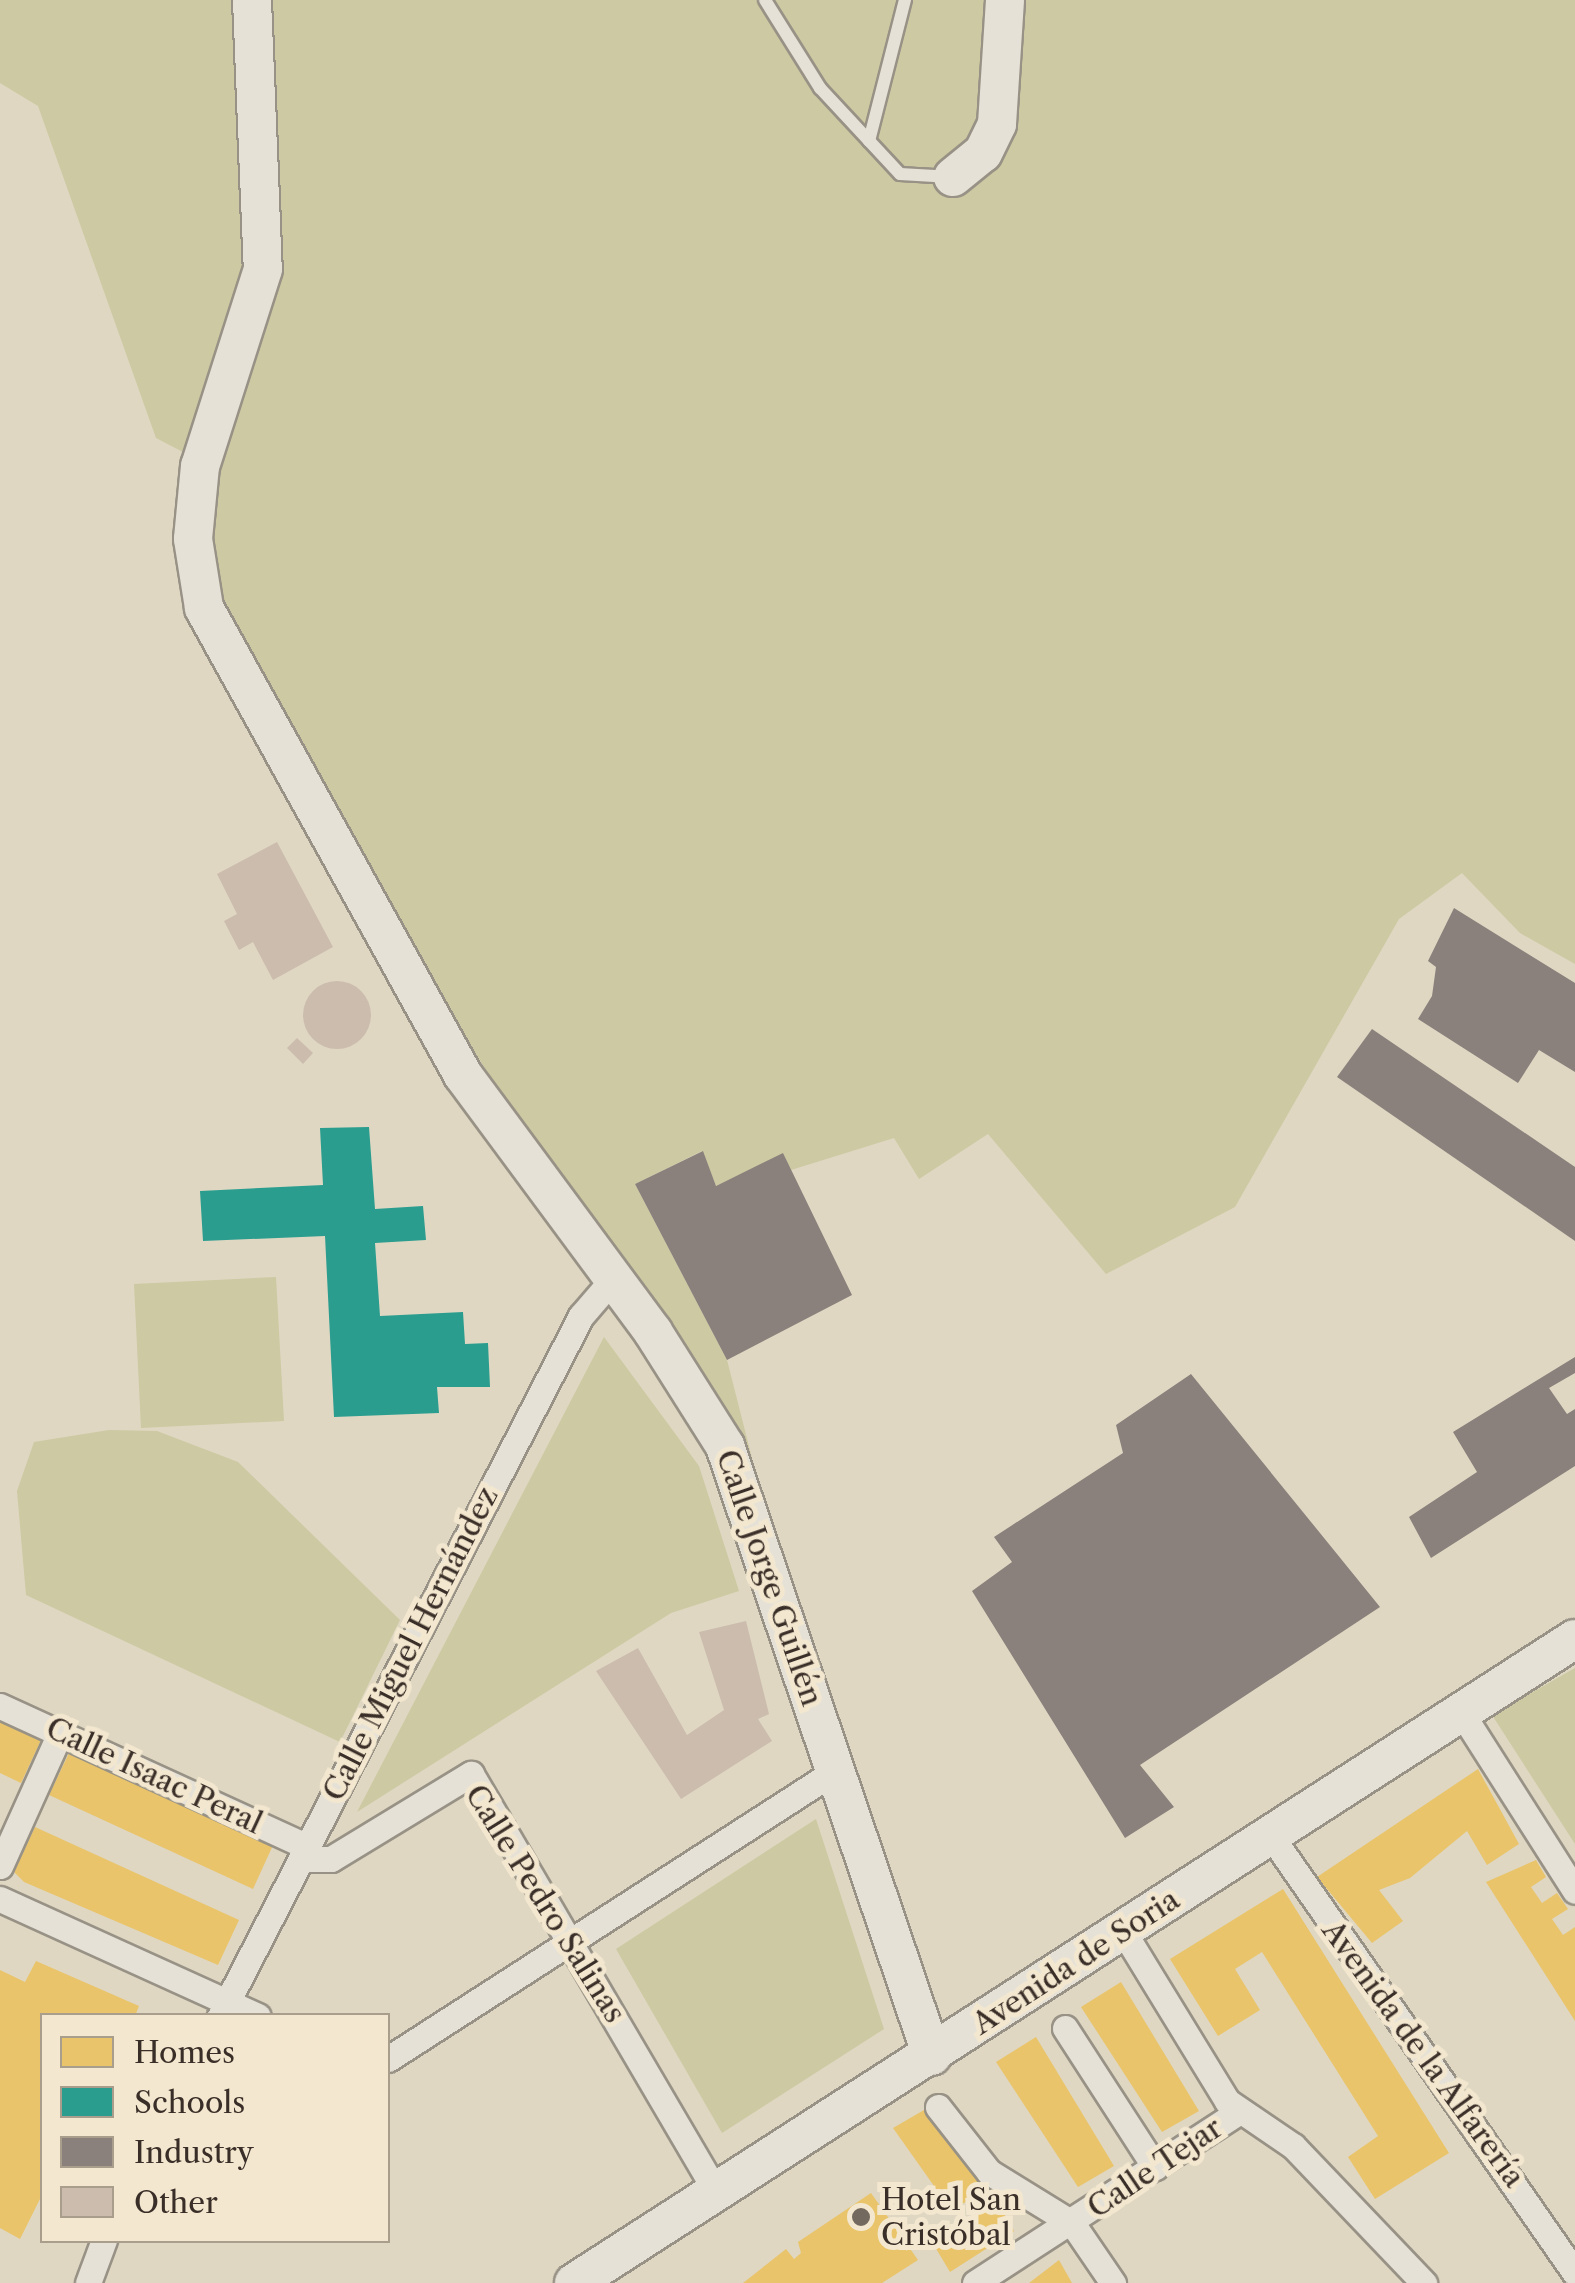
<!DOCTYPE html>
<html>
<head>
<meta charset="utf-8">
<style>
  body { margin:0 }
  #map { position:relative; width:1575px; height:2283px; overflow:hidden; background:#dfd7c2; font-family:"Libre Caslon Text",serif }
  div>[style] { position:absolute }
  .green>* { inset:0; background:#cdc9a2 }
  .homes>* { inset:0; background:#e9c46a }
  .schools>* { inset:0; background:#2a9d8f }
  .industry>* { inset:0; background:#8a817c }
  .building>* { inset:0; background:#ccbcad }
  .round { border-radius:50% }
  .roads { filter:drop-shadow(2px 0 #989286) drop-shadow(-2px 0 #989286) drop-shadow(0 2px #989286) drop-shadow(0 -2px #989286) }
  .lane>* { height:12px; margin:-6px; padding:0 6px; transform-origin:6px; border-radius:6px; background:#e6e1d7 }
  .street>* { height:25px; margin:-12.5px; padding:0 12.5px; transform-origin:12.5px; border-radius:12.5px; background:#e6e1d7 }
  .secondary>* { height:38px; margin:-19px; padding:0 19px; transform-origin:19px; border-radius:19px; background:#e6e1d7 }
  .dots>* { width:28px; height:28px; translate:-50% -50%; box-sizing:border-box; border:5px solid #f3e8cf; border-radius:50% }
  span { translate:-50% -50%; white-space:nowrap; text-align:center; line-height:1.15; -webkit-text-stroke:10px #f3e8cf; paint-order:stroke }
  .street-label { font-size:30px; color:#3a2e28 }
  .poi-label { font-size:30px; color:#3a2e28 }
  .left { translate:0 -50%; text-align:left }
  .legend { position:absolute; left:40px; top:2013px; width:350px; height:230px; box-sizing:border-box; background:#f3e8cf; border:2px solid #a99e8c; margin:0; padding:12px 18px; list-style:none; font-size:30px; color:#3a2e28 }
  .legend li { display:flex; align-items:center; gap:20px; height:50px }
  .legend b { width:50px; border:2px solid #a99e8c }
</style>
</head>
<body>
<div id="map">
  <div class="green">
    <i style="clip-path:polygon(0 0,1575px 0,1575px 964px,1520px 933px,1462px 873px,1399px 919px,1235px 1207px,1106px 1274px,988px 1134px,919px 1179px,894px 1138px,791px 1170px,783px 1154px,716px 1186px,702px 1151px,635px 1184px,727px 1360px,752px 1458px,597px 1243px,404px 942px,234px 643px,208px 569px,207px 500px,183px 452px,156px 438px,38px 106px,0 83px)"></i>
    <i style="clip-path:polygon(276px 1277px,284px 1421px,141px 1428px,134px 1284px)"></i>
    <i style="clip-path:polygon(604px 1337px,699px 1466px,739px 1591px,671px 1613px,357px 1812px)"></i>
    <i style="clip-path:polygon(109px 1430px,157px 1431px,238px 1462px,400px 1620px,340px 1742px,26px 1595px,17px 1491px,34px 1442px)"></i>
    <i style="clip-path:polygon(1575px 1668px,1575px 1844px,1492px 1715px)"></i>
    <i style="clip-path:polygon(816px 1819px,884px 2029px,722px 2133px,616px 1949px)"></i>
  </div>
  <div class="homes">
    <i style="clip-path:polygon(0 1714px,42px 1738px,21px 1783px,0 1773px)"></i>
    <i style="clip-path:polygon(70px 1751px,274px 1843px,253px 1889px,49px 1795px)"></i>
    <i style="clip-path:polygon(1478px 1769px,1519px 1844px,1487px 1865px,1467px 1831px,1410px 1878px,1379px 1890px,1403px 1921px,1372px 1943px,1317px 1877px)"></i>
    <i style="clip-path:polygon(35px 1827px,239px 1920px,218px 1965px,24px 1882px,14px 1872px)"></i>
    <i style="clip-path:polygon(1536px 1860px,1546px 1877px,1531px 1887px,1542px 1903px,1557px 1893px,1568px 1909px,1552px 1919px,1563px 1935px,1575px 1927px,1575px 2021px,1486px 1882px)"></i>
    <i style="clip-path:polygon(1283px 1889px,1449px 2153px,1375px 2199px,1348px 2157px,1378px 2136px,1262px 1952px,1235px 1969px,1260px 2010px,1218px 2036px,1170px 1959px)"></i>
    <i style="clip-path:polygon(36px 1961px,139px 2006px,135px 2016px,42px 2016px,42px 2195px,20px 2239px,0 2228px,0 1970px,25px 1982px)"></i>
    <i style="clip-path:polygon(1121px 1982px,1199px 2111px,1162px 2132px,1081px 2007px)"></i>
    <i style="clip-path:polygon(1036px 2037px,1114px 2166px,1078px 2187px,996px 2062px)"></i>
    <i style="clip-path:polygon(924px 2110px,986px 2191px,951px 2210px,893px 2128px)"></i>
    <i style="clip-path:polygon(871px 2193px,918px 2260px,882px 2283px,743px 2283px,786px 2249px,794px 2259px,801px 2253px,798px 2242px)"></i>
    <i style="clip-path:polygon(997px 2202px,1014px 2231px,950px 2272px,932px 2242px)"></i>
    <i style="clip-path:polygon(1059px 2260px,1072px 2283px,1029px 2283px)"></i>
  </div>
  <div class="schools">
    <i style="clip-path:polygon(369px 1127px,375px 1209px,423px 1206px,426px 1240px,375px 1243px,380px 1316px,463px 1312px,465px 1344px,488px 1343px,490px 1387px,437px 1387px,439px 1413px,334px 1417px,325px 1236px,203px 1241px,200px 1191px,323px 1185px,320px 1128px)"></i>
  </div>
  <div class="industry">
    <i style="clip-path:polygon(1454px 908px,1575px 983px,1575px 1072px,1539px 1050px,1518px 1083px,1418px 1019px,1432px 996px,1436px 967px,1428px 961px)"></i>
    <i style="clip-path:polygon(1372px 1029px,1575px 1167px,1575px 1241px,1337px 1077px)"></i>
    <i style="clip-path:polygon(703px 1151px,716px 1186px,783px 1153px,852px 1295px,727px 1360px,635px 1184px)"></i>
    <i style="clip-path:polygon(1575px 1357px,1575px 1373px,1549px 1388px,1567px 1414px,1575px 1409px,1575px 1466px,1431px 1558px,1409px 1517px,1477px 1472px,1453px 1432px)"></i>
    <i style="clip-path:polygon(1191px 1374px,1380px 1607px,1140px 1765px,1174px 1807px,1125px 1838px,972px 1591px,1012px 1562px,994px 1537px,1123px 1453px,1116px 1425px)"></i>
  </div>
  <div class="building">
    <i style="clip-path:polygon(277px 842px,333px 947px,273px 980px,253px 942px,239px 950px,224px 921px,237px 914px,217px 874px)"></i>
    <i class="round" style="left:303px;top:981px;width:68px;height:68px"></i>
    <i style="clip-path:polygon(297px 1038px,313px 1053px,303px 1064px,287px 1048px)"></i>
    <i style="clip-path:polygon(746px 1621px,769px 1714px,758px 1719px,772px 1741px,681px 1799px,596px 1671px,638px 1648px,687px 1735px,724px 1710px,699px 1632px)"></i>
  </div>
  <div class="roads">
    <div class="lane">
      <i style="left:765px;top:0;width:104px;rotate:58deg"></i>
      <i style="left:820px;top:88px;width:117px;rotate:47.1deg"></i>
      <i style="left:900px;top:174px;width:52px;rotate:3.3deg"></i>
      <i style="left:869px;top:141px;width:146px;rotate:-75.7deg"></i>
    </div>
    <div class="street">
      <i style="left:0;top:1706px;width:339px;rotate:24.6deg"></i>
      <i style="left:1461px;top:1712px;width:212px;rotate:57.5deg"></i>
      <i style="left:1271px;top:1836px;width:532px;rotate:55.18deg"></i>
      <i style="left:302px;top:1859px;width:29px"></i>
      <i style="left:331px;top:1859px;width:164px;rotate:-31.3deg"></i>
      <i style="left:471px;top:1774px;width:486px;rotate:59.6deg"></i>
      <i style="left:0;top:1866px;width:146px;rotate:-65.7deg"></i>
      <i style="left:0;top:1899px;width:283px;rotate:24.4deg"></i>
      <i style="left:1123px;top:1931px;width:199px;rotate:58.5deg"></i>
      <i style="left:1227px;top:2101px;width:80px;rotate:34.3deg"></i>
      <i style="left:1293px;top:2146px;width:190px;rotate:46.3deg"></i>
      <i style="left:220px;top:2016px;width:788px;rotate:-62.72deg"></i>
      <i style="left:581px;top:1316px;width:48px;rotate:-49.3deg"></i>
      <i style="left:1065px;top:2028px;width:166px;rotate:57.1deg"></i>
      <i style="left:388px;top:2059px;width:532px;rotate:-32.79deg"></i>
      <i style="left:938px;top:2107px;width:83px;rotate:51.9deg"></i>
      <i style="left:989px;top:2172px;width:97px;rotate:31.6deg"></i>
      <i style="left:1072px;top:2223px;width:73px;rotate:55.7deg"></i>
      <i style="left:88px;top:2283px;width:46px;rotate:-69.6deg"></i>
      <i style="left:975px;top:2283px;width:314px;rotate:-33deg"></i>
    </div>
    <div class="secondary">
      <i style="left:252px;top:0;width:269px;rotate:87.7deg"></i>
      <i style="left:263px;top:269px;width:207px;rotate:107.7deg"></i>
      <i style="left:200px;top:466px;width:73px;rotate:95.5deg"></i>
      <i style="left:193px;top:539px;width:70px;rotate:80.9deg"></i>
      <i style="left:204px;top:608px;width:534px;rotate:60.99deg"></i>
      <i style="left:463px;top:1075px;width:320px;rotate:53.5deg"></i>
      <i style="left:653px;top:1332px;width:135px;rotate:57.7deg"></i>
      <i style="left:725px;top:1446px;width:644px;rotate:71.26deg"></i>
      <i style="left:953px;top:177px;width:38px;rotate:-39deg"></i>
      <i style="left:983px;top:153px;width:32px;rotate:-64deg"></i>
      <i style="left:997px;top:124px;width:124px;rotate:-86.3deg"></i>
      <i style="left:574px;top:2283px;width:1190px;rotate:-32.76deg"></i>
    </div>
  </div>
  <div class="dots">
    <i style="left:861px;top:2217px;background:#74695e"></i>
  </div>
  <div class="street-label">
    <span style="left:769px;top:1578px;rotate:71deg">Calle Jorge Guillén</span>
    <span style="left:411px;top:1644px;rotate:-63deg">Calle Miguel Hernández</span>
    <span style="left:154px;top:1776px;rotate:25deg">Calle Isaac Peral</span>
    <span style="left:545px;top:1904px;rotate:58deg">Calle Pedro Salinas</span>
    <span style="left:1076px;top:1962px;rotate:-33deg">Avenida de Soria</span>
    <span style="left:1423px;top:2054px;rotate:54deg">Avenida de la Alfarería</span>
    <span style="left:1155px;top:2168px;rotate:-34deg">Calle Tejar</span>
  </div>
  <div class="poi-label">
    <span class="left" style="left:881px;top:2217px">Hotel San<br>Cristóbal</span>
  </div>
  <ul class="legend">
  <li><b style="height:28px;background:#e9c46a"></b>Homes</li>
  <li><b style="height:28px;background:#2a9d8f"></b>Schools</li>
  <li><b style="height:28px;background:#8a817c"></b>Industry</li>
  <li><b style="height:28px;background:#ccbcad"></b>Other</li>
  </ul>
</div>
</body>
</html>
